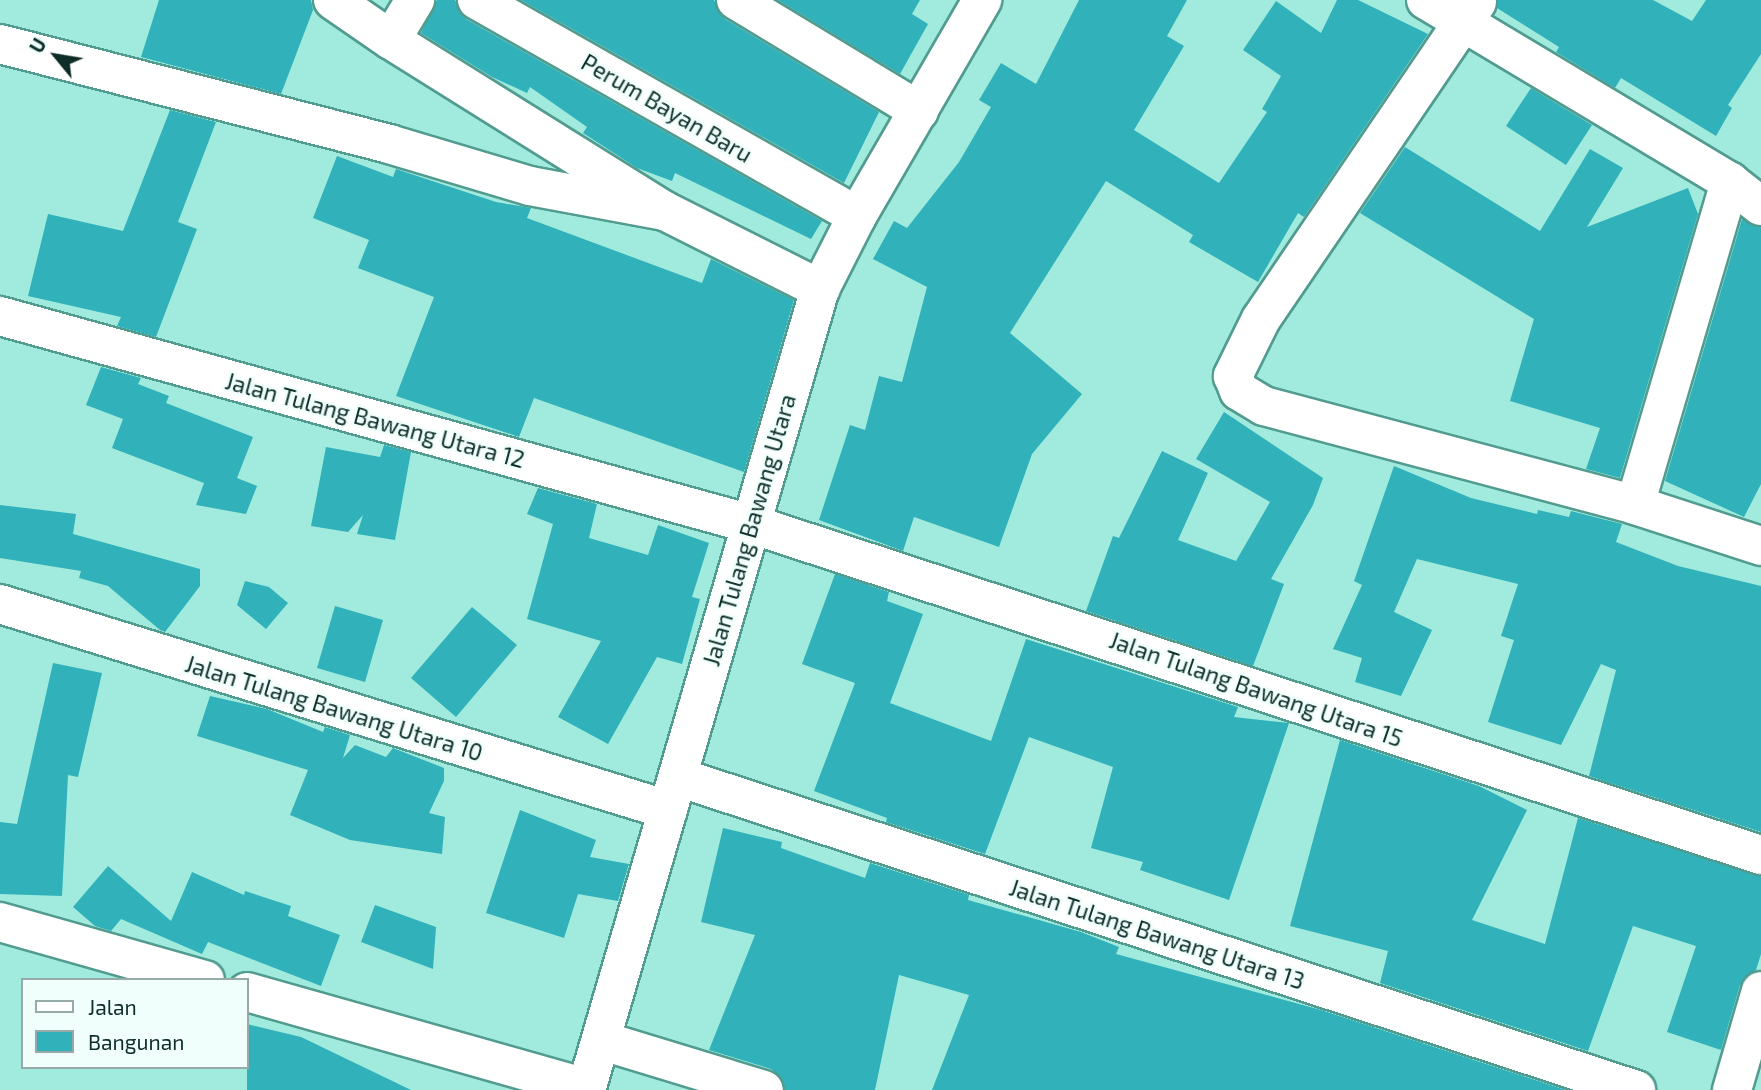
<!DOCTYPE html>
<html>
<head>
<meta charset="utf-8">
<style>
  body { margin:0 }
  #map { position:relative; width:1761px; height:1090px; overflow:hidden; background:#a0ebdd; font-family:"Exo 2",sans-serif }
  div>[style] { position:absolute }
  .building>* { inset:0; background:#31b1ba }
  .roads { filter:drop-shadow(2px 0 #519b8f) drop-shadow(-2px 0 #519b8f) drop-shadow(0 2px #519b8f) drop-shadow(0 -2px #519b8f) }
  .street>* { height:38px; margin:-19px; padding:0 19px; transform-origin:19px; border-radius:19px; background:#fff }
  .secondary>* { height:38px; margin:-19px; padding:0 19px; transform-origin:19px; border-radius:19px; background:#fff }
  span { translate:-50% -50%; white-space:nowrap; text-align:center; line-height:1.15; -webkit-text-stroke:5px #f0fffb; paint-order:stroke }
  .street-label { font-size:23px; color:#0e2d29 }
  .legend { position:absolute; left:21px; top:978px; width:228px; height:91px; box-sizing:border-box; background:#f0fffb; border:2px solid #96aba7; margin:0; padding:9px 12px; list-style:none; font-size:21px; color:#0e2d29 }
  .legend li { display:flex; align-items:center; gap:14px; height:35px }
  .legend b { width:35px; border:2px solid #96aba7 }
  .north { position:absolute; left:21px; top:21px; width:70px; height:70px; -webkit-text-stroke:5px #f0fffb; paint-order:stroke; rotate:300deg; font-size:19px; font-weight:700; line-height:28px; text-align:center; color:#0e2d29 }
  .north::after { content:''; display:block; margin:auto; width:24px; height:32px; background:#0e2d29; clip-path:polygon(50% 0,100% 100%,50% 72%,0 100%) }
</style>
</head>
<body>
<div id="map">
  <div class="building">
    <i style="clip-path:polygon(159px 0,311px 0,313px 10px,281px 94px,141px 57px)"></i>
    <i style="clip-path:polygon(437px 0,455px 0,466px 19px,822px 221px,811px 239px,675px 173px,672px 181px,637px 168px,583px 133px,587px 127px,530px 87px,527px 93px,492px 77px,421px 33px)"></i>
    <i style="clip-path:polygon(521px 0,714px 0,725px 19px,879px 112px,844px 183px)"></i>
    <i style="clip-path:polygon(778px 0,920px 0,912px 14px,928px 24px,900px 74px)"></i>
    <i style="clip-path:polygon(1079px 0,1187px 0,1167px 36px,1184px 46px,1134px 130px,1219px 183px,1267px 112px,1262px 109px,1281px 76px,1243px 50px,1276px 1px,1321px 33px,1337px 0,1358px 0,1428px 34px,1304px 217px,1298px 213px,1258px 282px,1189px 242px,1193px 235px,1106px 181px,1010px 333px,1082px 394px,1032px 454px,999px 547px,914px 517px,903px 551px,819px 520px,850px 425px,865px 430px,879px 376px,902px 382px,927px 287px,873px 259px,894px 221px,907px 228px,959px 162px,991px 107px,979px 100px,1001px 63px,1036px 84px)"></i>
    <i style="clip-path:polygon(1498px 0,1653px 0,1692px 21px,1706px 0,1761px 0,1761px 54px,1728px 105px,1732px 108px,1716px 136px,1621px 78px,1615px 88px,1556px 52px,1559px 47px,1497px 8px)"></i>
    <i style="clip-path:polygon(1531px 88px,1592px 125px,1566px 165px,1506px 126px)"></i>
    <i style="clip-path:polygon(170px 110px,216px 122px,178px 222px,197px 229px,156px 337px,117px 326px,121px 317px,28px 296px,48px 214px,123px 231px)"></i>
    <i style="clip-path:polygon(1405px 147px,1540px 231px,1590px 149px,1623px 168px,1587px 227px,1688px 188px,1698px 214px,1620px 478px,1586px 469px,1600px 428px,1510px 401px,1534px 319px,1360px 213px)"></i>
    <i style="clip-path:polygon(337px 156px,393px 177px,396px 169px,496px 202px,531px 208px,527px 218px,702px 283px,711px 259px,794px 300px,744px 472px,534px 398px,519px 437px,396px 396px,434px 297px,358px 268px,369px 240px,313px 218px)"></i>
    <i style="clip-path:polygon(1742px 219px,1761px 227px,1761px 484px,1744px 517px,1665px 481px)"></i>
    <i style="clip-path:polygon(101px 367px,141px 378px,138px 384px,169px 396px,166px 403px,253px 437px,237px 478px,257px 486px,246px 514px,196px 505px,204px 483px,112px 448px,123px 419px,86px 405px)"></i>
    <i style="clip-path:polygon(1224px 412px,1323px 478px,1313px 505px,1271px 579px,1284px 584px,1253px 666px,1086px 611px,1113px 536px,1119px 538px,1162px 451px,1208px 473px,1178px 540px,1236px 561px,1270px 502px,1196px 459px)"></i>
    <i style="clip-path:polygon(384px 445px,411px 452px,395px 540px,357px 534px,363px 515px,348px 532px,311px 526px,326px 447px,380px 457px)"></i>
    <i style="clip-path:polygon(1394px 466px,1471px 498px,1537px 514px,1538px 510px,1569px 517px,1571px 511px,1622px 524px,1616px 542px,1678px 566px,1761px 586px,1761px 832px,1589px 776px,1616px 670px,1601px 664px,1561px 745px,1488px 722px,1514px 640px,1501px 636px,1518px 584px,1417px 559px,1394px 612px,1432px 630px,1401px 696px,1355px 682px,1362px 658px,1333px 649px,1362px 585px,1354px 581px)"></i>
    <i style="clip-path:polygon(538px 488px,597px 504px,589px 538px,648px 555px,658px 525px,709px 543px,692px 597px,700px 599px,682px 664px,657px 657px,608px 744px,558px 717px,601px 641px,527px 619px,553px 524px,527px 514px)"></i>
    <i style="clip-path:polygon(0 505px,76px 514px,73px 534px,200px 569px,200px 586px,165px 632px,160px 630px,108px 586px,79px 578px,81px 571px,0 558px)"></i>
    <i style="clip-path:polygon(835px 574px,889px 592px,887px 601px,923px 614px,890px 703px,991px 741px,1026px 639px,1238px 707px,1234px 717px,1289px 723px,1229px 900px,1140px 870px,1143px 862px,1091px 848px,1113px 767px,1029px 737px,985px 854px,886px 822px,887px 818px,814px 791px,855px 683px,802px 664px)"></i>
    <i style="clip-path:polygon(245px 581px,269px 587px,288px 603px,266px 629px,237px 605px)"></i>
    <i style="clip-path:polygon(335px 606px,383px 620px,365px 682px,317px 668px)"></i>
    <i style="clip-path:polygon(472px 607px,517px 645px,456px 717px,411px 678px)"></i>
    <i style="clip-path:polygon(53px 663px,102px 673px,78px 777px,68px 775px,62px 896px,0 894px,0 822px,17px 824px)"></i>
    <i style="clip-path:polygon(210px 696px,267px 709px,323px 732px,325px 727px,350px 735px,343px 758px,355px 745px,386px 757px,393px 748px,444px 768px,444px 781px,429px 813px,445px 817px,442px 854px,350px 840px,290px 815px,308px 770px,197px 736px)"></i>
    <i style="clip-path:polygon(1340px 740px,1479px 786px,1527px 810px,1472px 920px,1545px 944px,1578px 818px,1761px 876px,1761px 954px,1756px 970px,1740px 985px,1721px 1050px,1667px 1032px,1696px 946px,1633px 926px,1588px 1051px,1380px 983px,1388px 951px,1290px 926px)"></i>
    <i style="clip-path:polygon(520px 810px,596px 840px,590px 857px,629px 864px,618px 901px,578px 894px,564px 938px,486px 913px)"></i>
    <i style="clip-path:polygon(723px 828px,782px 842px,781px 848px,865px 878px,870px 863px,969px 895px,968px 900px,1081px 932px,1119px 947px,1116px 954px,1321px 1010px,1566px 1090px,932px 1090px,969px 995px,899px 975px,875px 1090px,785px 1090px,780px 1076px,771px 1069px,709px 1050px,755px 935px,701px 922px)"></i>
    <i style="clip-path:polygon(108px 866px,171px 921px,192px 872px,244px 895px,245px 891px,291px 906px,288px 916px,340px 935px,321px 986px,208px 942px,202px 954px,121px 919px,111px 931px,95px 926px,73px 907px)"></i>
    <i style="clip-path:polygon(375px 905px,436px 927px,433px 969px,361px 942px)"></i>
    <i style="clip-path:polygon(247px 1024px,301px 1037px,411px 1090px,247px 1090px)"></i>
  </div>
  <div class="roads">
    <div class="street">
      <i style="left:333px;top:0;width:70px;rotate:34.6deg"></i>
      <i style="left:391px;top:40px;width:47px;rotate:-59deg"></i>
      <i style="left:477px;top:0;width:437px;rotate:29.6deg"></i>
      <i style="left:736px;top:0;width:214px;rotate:31.2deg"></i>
      <i style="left:1426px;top:0;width:43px;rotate:30.7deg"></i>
      <i style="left:1463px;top:22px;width:359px;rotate:124.2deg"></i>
      <i style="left:1261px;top:319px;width:64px;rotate:116.2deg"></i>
      <i style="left:1233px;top:376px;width:16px;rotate:68deg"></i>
      <i style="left:1239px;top:391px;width:29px;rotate:31deg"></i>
      <i style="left:1264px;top:406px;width:384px;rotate:14.9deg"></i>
      <i style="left:1635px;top:505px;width:133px;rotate:18deg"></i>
      <i style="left:1477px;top:2px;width:24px;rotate:125deg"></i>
      <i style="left:1463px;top:22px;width:311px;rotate:30.9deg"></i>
      <i style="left:1730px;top:182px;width:39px;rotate:38deg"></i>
      <i style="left:391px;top:40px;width:323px;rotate:32deg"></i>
      <i style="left:665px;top:211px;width:174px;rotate:26.7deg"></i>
      <i style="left:0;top:44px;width:402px;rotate:14.4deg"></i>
      <i style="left:389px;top:144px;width:147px;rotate:16.6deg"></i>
      <i style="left:530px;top:186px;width:137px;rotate:10.5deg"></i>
      <i style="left:0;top:316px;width:779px;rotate:15.48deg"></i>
      <i style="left:751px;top:524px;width:1063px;rotate:18.15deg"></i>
      <i style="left:1635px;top:505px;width:337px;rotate:-73.6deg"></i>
      <i style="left:0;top:604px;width:699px;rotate:17.14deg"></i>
      <i style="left:678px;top:777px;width:1008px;rotate:18.09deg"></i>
      <i style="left:0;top:922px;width:213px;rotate:15.8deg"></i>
      <i style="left:247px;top:992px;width:353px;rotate:15.8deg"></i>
      <i style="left:603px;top:1041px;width:168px;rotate:16.9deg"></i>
      <i style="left:1732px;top:1090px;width:103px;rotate:-73.7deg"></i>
    </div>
    <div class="secondary">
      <i style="left:586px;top:1090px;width:834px;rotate:-73.72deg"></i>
      <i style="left:820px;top:289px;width:82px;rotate:-63.1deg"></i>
      <i style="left:857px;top:216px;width:250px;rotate:-59.9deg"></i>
    </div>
  </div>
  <div class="street-label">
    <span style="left:667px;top:108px;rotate:30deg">Perum Bayan Baru</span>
    <span style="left:375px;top:420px;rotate:15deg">Jalan Tulang Bawang Utara 12</span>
    <span style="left:749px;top:530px;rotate:-74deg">Jalan Tulang Bawang Utara</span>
    <span style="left:1256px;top:689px;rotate:19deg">Jalan Tulang Bawang Utara 15</span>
    <span style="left:334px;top:708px;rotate:17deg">Jalan Tulang Bawang Utara 10</span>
    <span style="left:1157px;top:934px;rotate:18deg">Jalan Tulang Bawang Utara 13</span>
  </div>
  <ul class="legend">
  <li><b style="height:9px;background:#fff"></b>Jalan</li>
  <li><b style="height:19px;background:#31b1ba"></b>Bangunan</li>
  </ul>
  <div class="north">U</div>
</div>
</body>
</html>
